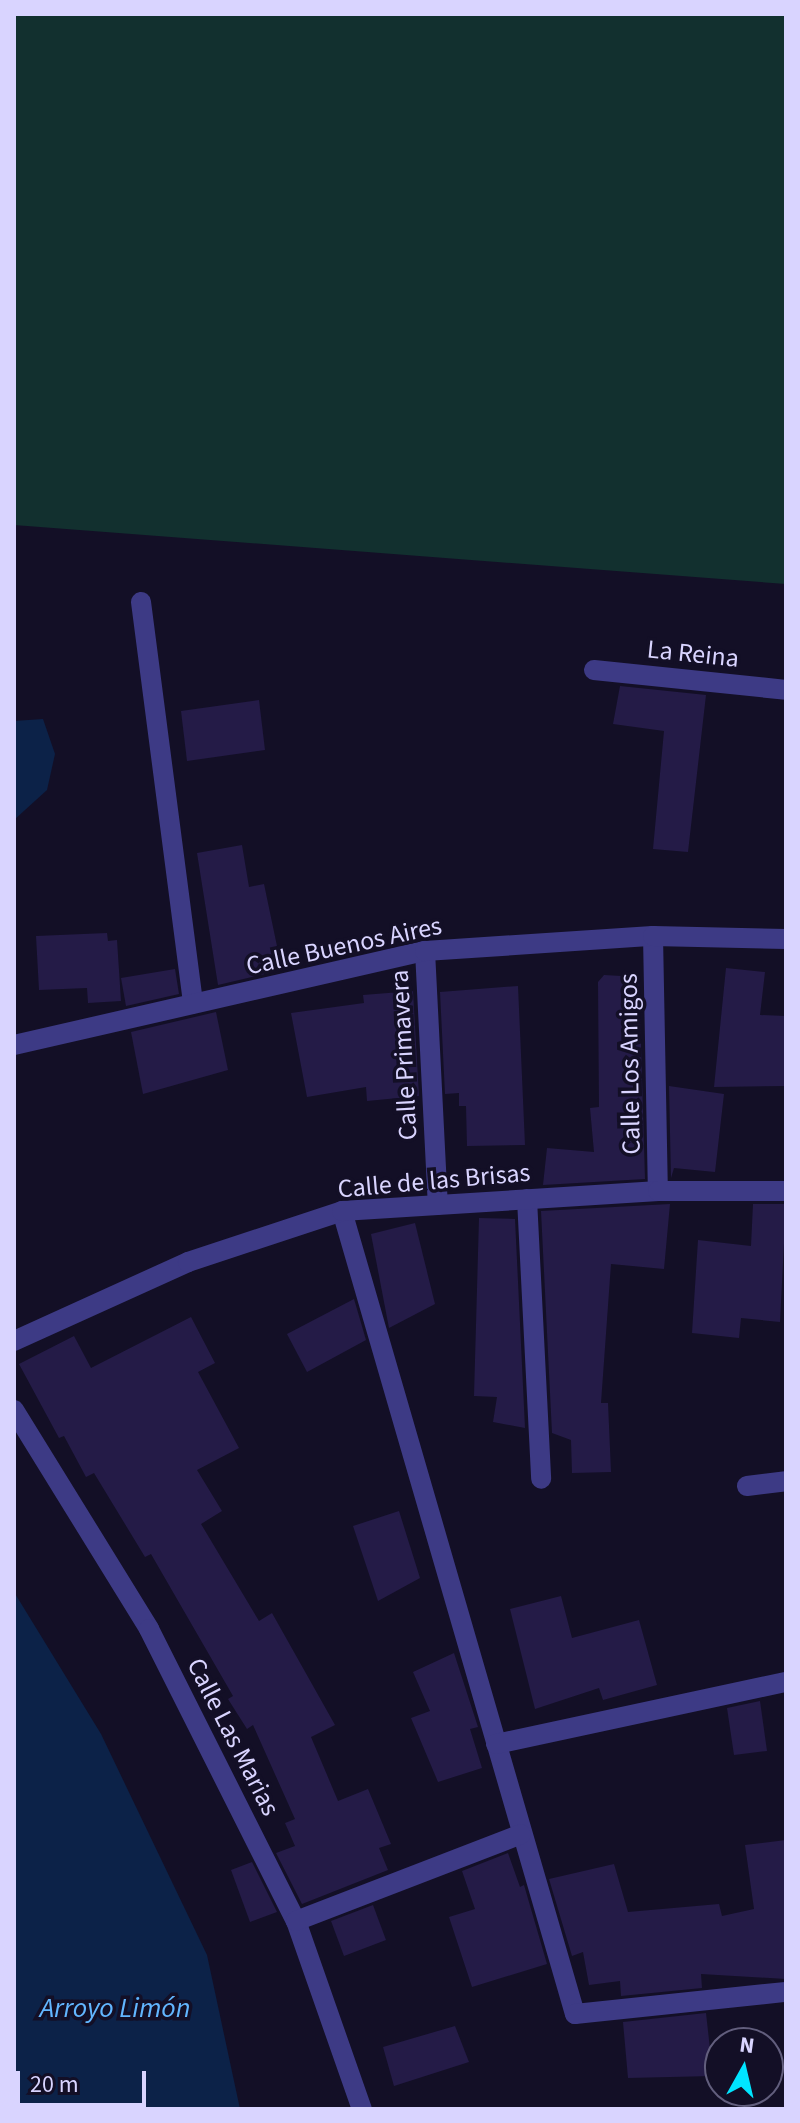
<!DOCTYPE html>
<html>
<head>
<meta charset="utf-8">
<style>
  body { margin:0 }
  #map { position:relative; width:800px; height:2123px; overflow:hidden; background:#130f26; font-family:"Source Sans 3",sans-serif }
  div>[style] { position:absolute }
  .green>* { inset:0; background:#12302f }
  .water>* { inset:0; background:#0c2248 }
  .building>* { inset:0; background:#241b47 }
  .service>* { height:20px; margin:-10px; padding:0 10px; transform-origin:10px; border-radius:10px; background:#3d3a85 }
  .minor>* { height:20px; margin:-10px; padding:0 10px; transform-origin:10px; border-radius:10px; background:#3d3a85 }
  span { translate:-50% -50%; white-space:nowrap; text-align:center; line-height:1.15; -webkit-text-stroke:7px #130f26; paint-order:stroke }
  .street-label { font-size:26px; color:#d9d4ff }
  .water-label { font-size:28px; color:#62b6ff; font-style:italic }
  .frame { position:absolute; inset:0; border:16px solid #d9d4ff; pointer-events:none }
  .north { position:absolute; left:704px; top:2027px; width:80px; height:80px; box-sizing:border-box; background:#130f26; border:2px solid #625e7d; border-radius:50%; rotate:8deg; font-size:22px; font-weight:700; line-height:32px; text-align:center; color:#d9d4ff }
  .north::after { content:''; display:block; margin:auto; width:28px; height:36px; background:#00e5ff; clip-path:polygon(50% 0,100% 100%,50% 72%,0 100%) }
  .scale { position:absolute; left:16px; top:2071px; width:130px; height:36px; box-sizing:border-box; border:4px solid #d9d4ff; border-top:0; padding-left:10px; font-size:24px; line-height:28px; white-space:nowrap; color:#d9d4ff; -webkit-text-stroke:6px #130f26; paint-order:stroke }
</style>
</head>
<body>
<div id="map">
  <div class="green">
    <i style="clip-path:polygon(14px 14px,786px 14px,786px 584px,14px 525px)"></i>
  </div>
  <div class="water">
    <i style="clip-path:polygon(43px 719px,55px 754px,47px 790px,14px 820px,14px 721px)"></i>
    <i style="clip-path:polygon(14px 1592px,101px 1734px,207px 1955px,240px 2109px,14px 2109px)"></i>
  </div>
  <div class="building">
    <i style="clip-path:polygon(620px 686px,706px 695px,688px 852px,653px 849px,664px 731px,613px 724px)"></i>
    <i style="clip-path:polygon(259px 700px,265px 750px,187px 761px,181px 711px)"></i>
    <i style="clip-path:polygon(242px 845px,249px 887px,264px 884px,282px 970px,218px 985px,197px 853px)"></i>
    <i style="clip-path:polygon(107px 933px,108px 941px,117px 940px,121px 1001px,88px 1003px,87px 988px,39px 990px,36px 936px)"></i>
    <i style="clip-path:polygon(726px 968px,765px 972px,760px 1015px,786px 1016px,786px 1086px,714px 1087px)"></i>
    <i style="clip-path:polygon(175px 969px,179px 994px,126px 1006px,121px 978px)"></i>
    <i style="clip-path:polygon(604px 975px,639px 977px,645px 1179px,543px 1185px,547px 1148px,594px 1152px,590px 1108px,599px 1107px,598px 982px)"></i>
    <i style="clip-path:polygon(518px 986px,525px 1145px,467px 1146px,466px 1106px,459px 1106px,459px 1093px,445px 1094px,440px 992px)"></i>
    <i style="clip-path:polygon(413px 991px,419px 1096px,367px 1101px,366px 1087px,307px 1097px,291px 1013px,364px 1003px,363px 995px)"></i>
    <i style="clip-path:polygon(216px 1012px,228px 1070px,143px 1094px,131px 1032px)"></i>
    <i style="clip-path:polygon(669px 1086px,724px 1094px,715px 1172px,674px 1168px,671px 1178px)"></i>
    <i style="clip-path:polygon(670px 1204px,664px 1269px,611px 1264px,601px 1403px,608px 1403px,611px 1472px,572px 1473px,571px 1440px,552px 1433px,541px 1211px)"></i>
    <i style="clip-path:polygon(753px 1204px,786px 1204px,780px 1322px,741px 1318px,739px 1338px,692px 1333px,698px 1240px,751px 1246px)"></i>
    <i style="clip-path:polygon(479px 1218px,515px 1219px,525px 1428px,493px 1422px,497px 1397px,474px 1396px)"></i>
    <i style="clip-path:polygon(415px 1223px,435px 1304px,389px 1328px,371px 1234px)"></i>
    <i style="clip-path:polygon(354px 1299px,366px 1340px,307px 1372px,287px 1334px)"></i>
    <i style="clip-path:polygon(191px 1317px,215px 1363px,198px 1372px,239px 1448px,197px 1470px,222px 1511px,201px 1524px,259px 1621px,272px 1613px,335px 1725px,311px 1737px,338px 1801px,368px 1789px,391px 1844px,379px 1848px,388px 1870px,302px 1904px,276px 1853px,295px 1846px,285px 1823px,295px 1819px,253px 1725px,247px 1729px,228px 1699px,233px 1696px,151px 1554px,145px 1557px,94px 1473px,86px 1477px,64px 1436px,59px 1438px,19px 1364px,74px 1336px,91px 1368px)"></i>
    <i style="clip-path:polygon(399px 1511px,420px 1578px,378px 1601px,353px 1526px)"></i>
    <i style="clip-path:polygon(561px 1596px,572px 1638px,639px 1620px,657px 1685px,603px 1700px,599px 1688px,535px 1709px,510px 1609px)"></i>
    <i style="clip-path:polygon(454px 1653px,478px 1727px,470px 1729px,482px 1768px,438px 1782px,411px 1718px,430px 1711px,413px 1672px)"></i>
    <i style="clip-path:polygon(760px 1701px,767px 1751px,734px 1755px,727px 1708px)"></i>
    <i style="clip-path:polygon(786px 1840px,786px 1979px,701px 1974px,702px 1988px,621px 1996px,620px 1981px,589px 1985px,583px 1952px,572px 1956px,549px 1879px,614px 1864px,628px 1912px,719px 1904px,722px 1916px,754px 1909px,745px 1845px)"></i>
    <i style="clip-path:polygon(508px 1853px,520px 1887px,524px 1885px,547px 1964px,472px 1987px,449px 1917px,475px 1909px,462px 1871px)"></i>
    <i style="clip-path:polygon(252px 1862px,277px 1912px,250px 1922px,231px 1870px)"></i>
    <i style="clip-path:polygon(373px 1905px,386px 1940px,344px 1956px,331px 1921px)"></i>
    <i style="clip-path:polygon(706px 2013px,713px 2076px,628px 2078px,623px 2022px)"></i>
    <i style="clip-path:polygon(455px 2026px,469px 2062px,394px 2086px,383px 2047px)"></i>
  </div>
  <div class="service">
    <i style="left:747px;top:1486px;width:39px;rotate:-7deg"></i>
  </div>
  <div class="minor">
    <i style="left:141px;top:602px;width:405px;rotate:82.6deg"></i>
    <i style="left:594px;top:670px;width:193px;rotate:5.9deg"></i>
    <i style="left:653px;top:936px;width:255px;rotate:88.9deg"></i>
    <i style="left:425px;top:951px;width:254px;rotate:87.1deg"></i>
    <i style="left:14px;top:1045px;width:422px;rotate:-12.9deg"></i>
    <i style="left:425px;top:951px;width:228px;rotate:-3.8deg"></i>
    <i style="left:653px;top:936px;width:133px;rotate:1.3deg"></i>
    <i style="left:527px;top:1199px;width:280px;rotate:87.1deg"></i>
    <i style="left:342px;top:1211px;width:836px;rotate:73.82deg"></i>
    <i style="left:575px;top:2014px;width:212px;rotate:-6deg"></i>
    <i style="left:14px;top:1341px;width:191px;rotate:-24.4deg"></i>
    <i style="left:188px;top:1262px;width:162px;rotate:-18.3deg"></i>
    <i style="left:342px;top:1211px;width:317px;rotate:-3.6deg"></i>
    <i style="left:658px;top:1191px;width:128px"></i>
    <i style="left:14px;top:1410px;width:257px;rotate:58.3deg"></i>
    <i style="left:149px;top:1629px;width:327px;rotate:63.3deg"></i>
    <i style="left:296px;top:1921px;width:199px;rotate:70.7deg"></i>
    <i style="left:496px;top:1744px;width:297px;rotate:-12.1deg"></i>
    <i style="left:296px;top:1921px;width:241px;rotate:-21.1deg"></i>
  </div>
  <div class="street-label">
    <span style="left:693px;top:654px;rotate:6deg">La Reina</span>
    <span style="left:344px;top:946px;rotate:-12deg">Calle Buenos Aires</span>
    <span style="left:404px;top:1055px;rotate:-93deg">Calle Primavera</span>
    <span style="left:630px;top:1064px;rotate:-91deg">Calle Los Amigos</span>
    <span style="left:434px;top:1181px;rotate:-5deg">Calle de las Brisas</span>
    <span style="left:233px;top:1737px;rotate:63deg">Calle Las Marias</span>
  </div>
  <div class="water-label">
    <span style="left:115px;top:2008px">Arroyo Limón</span>
  </div>
  <div class="frame"></div>
  <div class="north">N</div>
  <div class="scale">20 m</div>
</div>
</body>
</html>
